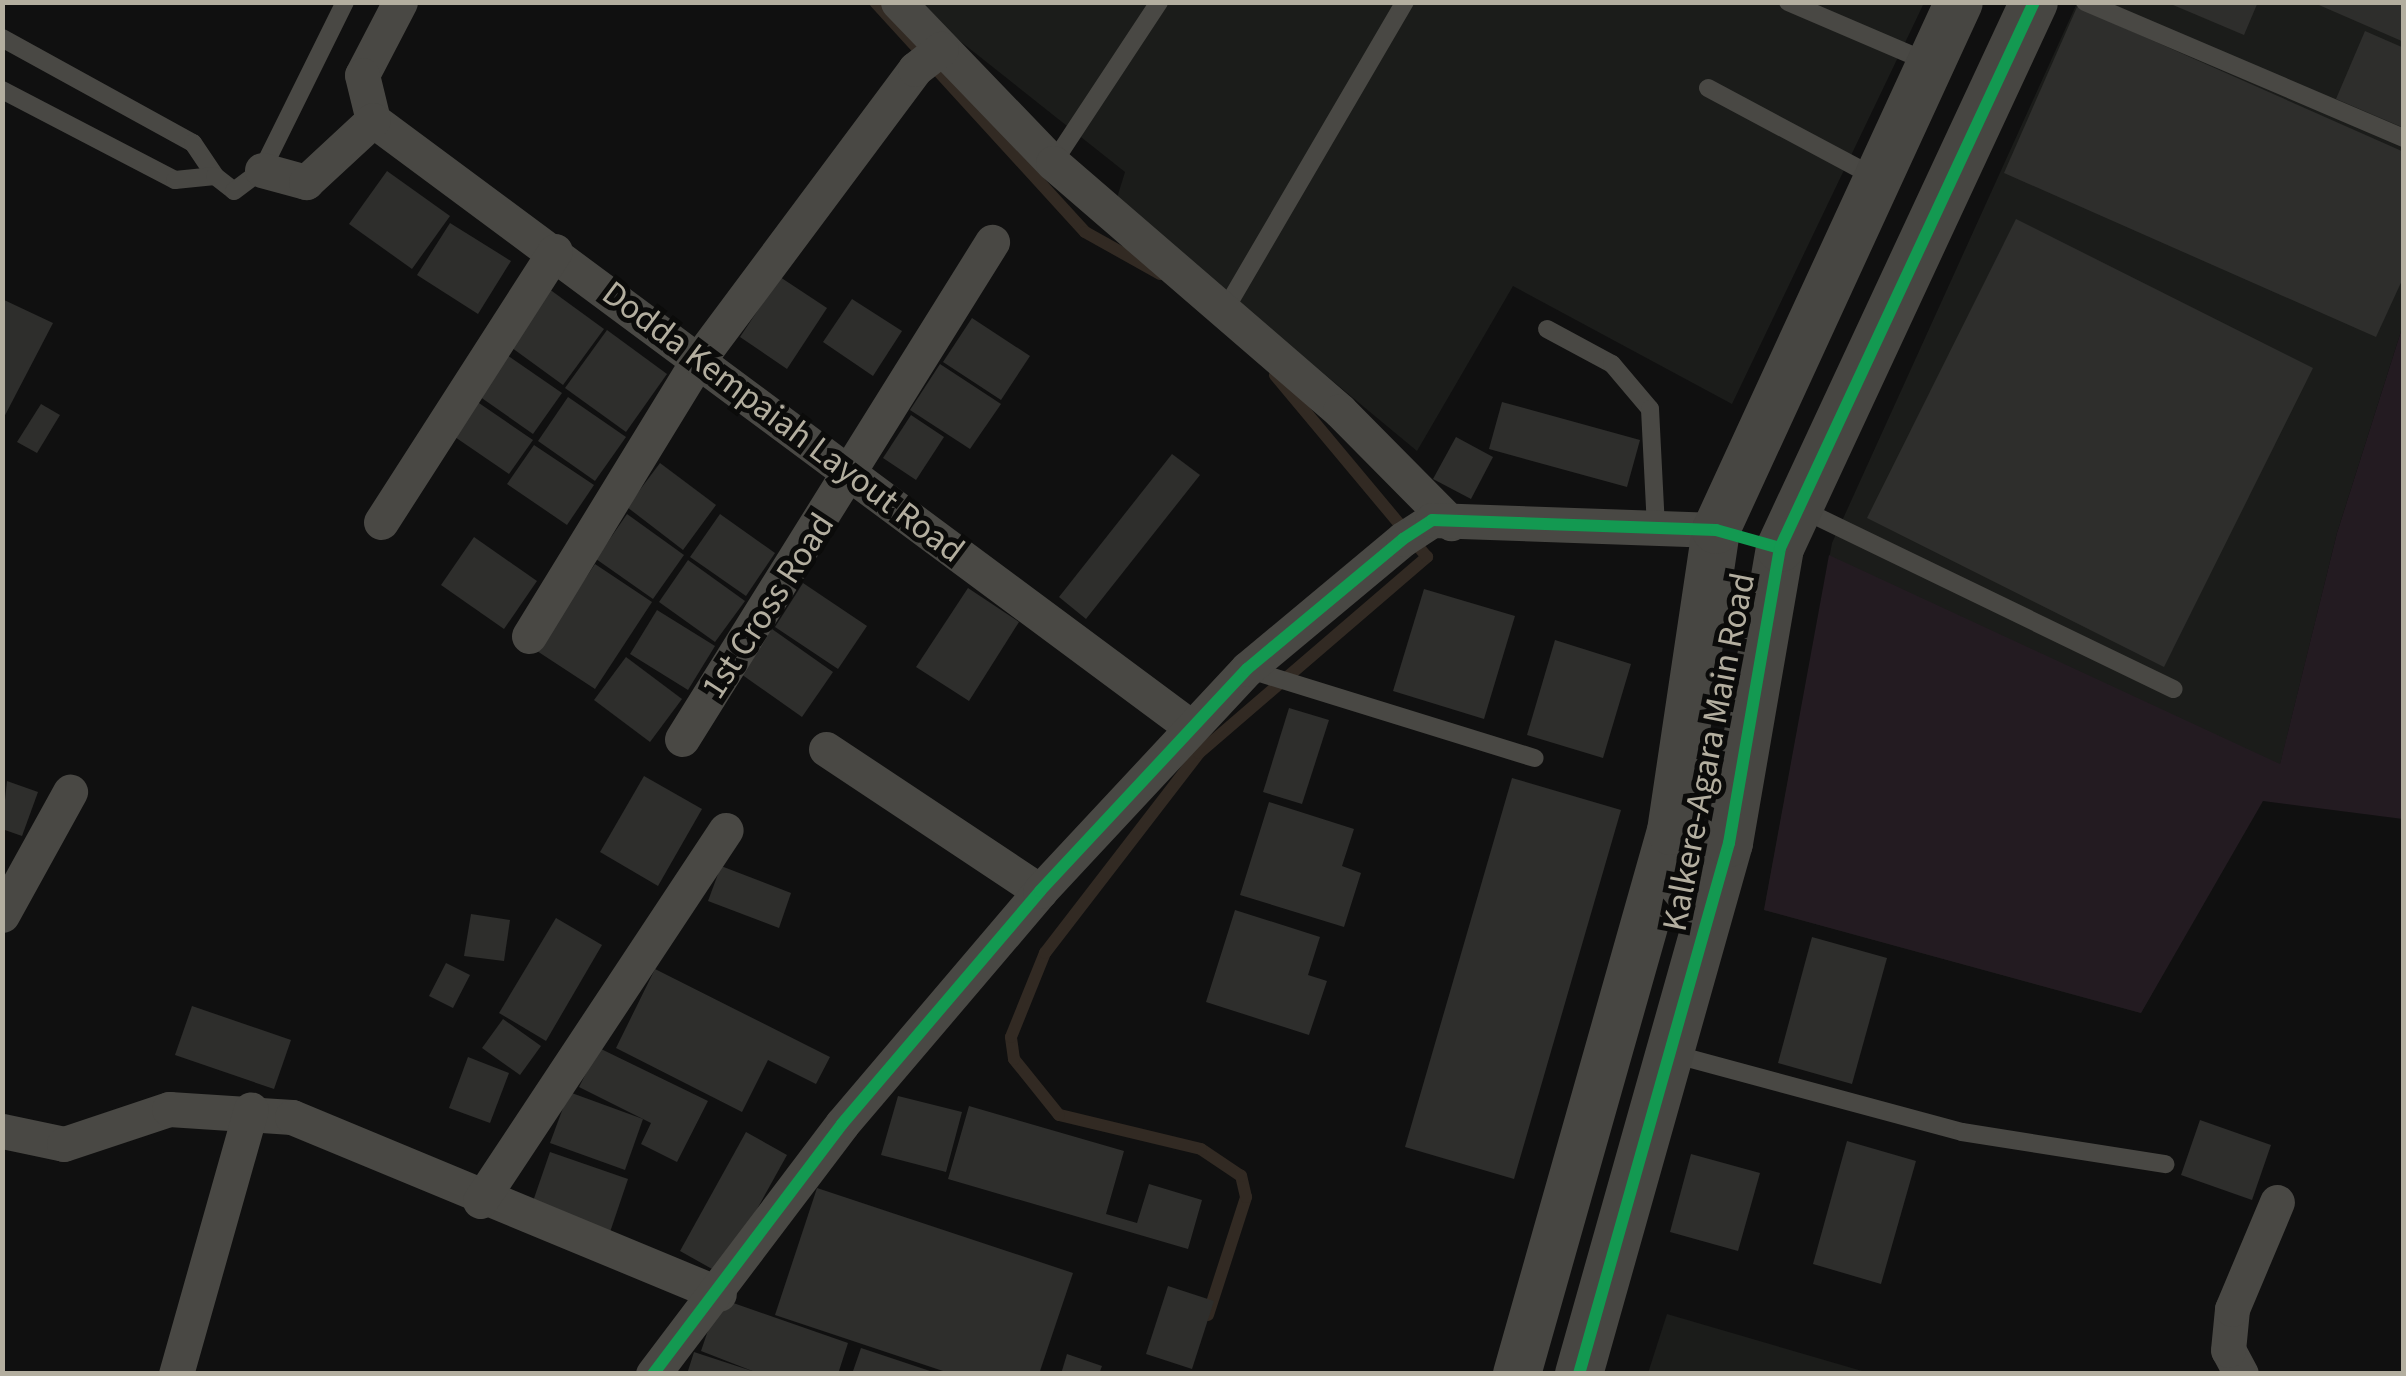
<!DOCTYPE html>
<html>
<head>
<meta charset="utf-8">
<style>
  body { margin:0 }
  #map { position:relative; width:2406px; height:1376px; overflow:hidden; background:#101010; font-family:"Source Sans 3",sans-serif }
  div>[style] { position:absolute }
  .built>* { inset:0; background:#1b1c1a }
  .green>* { inset:0; background:#231b21 }
  .stream>* { height:12px; margin:-6px; padding:0 6px; transform-origin:6px; border-radius:6px; background:#322a23 }
  .building>* { inset:0; background:#2e2e2c }
  .lane>* { height:18px; margin:-9px; padding:0 9px; transform-origin:9px; border-radius:9px; background:#494844 }
  .street>* { height:35px; margin:-17.5px; padding:0 17.5px; transform-origin:17.5px; border-radius:17.5px; background:#494844 }
  .secondary>* { height:48px; margin:-24px; padding:0 24px; transform-origin:24px; border-radius:24px; background:#474642 }
  .cycleway>* { height:12px; margin:-6px; padding:0 6px; transform-origin:6px; border-radius:6px; background:#139951 }
  span { translate:-50% -50%; white-space:nowrap; text-align:center; line-height:1.15; -webkit-text-stroke:10px #0b0b0a; paint-order:stroke }
  .street-label { font-size:35px; color:#b3ae9f }
  .frame { position:absolute; inset:0; border:5px solid #b3ae9f; pointer-events:none }
</style>
</head>
<body>
<div id="map">
  <div class="built">
    <i style="clip-path:polygon(912px 3px,1924px 3px,1732px 404px,1513px 286px,1417px 451px,1116px 201px,1125px 172px)"></i>
    <i style="clip-path:polygon(2077px 3px,2403px 3px,2403px 325px,2337px 533px,2280px 765px,2141px 1013px,1764px 910px,1832px 543px)"></i>
    <i style="clip-path:polygon(1667px 1314px,1869px 1373px,1648px 1373px)"></i>
  </div>
  <div class="green">
    <i style="clip-path:polygon(2403px 325px,2403px 819px,2263px 801px,2141px 1013px,1764px 910px,1829px 555px,2280px 764px,2337px 533px)"></i>
  </div>
  <div class="stream">
    <i style="left:875px;top:2px;width:311px;rotate:47.6deg"></i>
    <i style="left:1085px;top:232px;width:86px;rotate:29.2deg"></i>
    <i style="left:1208px;top:1315px;width:124px;rotate:-72.1deg"></i>
    <i style="left:1246px;top:1197px;width:22px;rotate:-103deg"></i>
    <i style="left:1241px;top:1176px;width:48px;rotate:-146deg"></i>
    <i style="left:1201px;top:1149px;width:146px;rotate:-166.5deg"></i>
    <i style="left:1059px;top:1115px;width:72px;rotate:-128.8deg"></i>
    <i style="left:1014px;top:1059px;width:22px;rotate:-98deg"></i>
    <i style="left:1011px;top:1037px;width:91px;rotate:-68deg"></i>
    <i style="left:1045px;top:953px;width:252px;rotate:-52.4deg"></i>
    <i style="left:1199px;top:753px;width:301px;rotate:-40.7deg"></i>
    <i style="left:1427px;top:557px;width:237px;rotate:-129.9deg"></i>
  </div>
  <div class="building">
    <i style="clip-path:polygon(2166px 2px,2258px 2px,2244px 35px)"></i>
    <i style="clip-path:polygon(2312px 2px,2404px 2px,2404px 42px)"></i>
    <i style="clip-path:polygon(2077px 7px,2404px 152px,2404px 276px,2376px 337px,2004px 173px)"></i>
    <i style="clip-path:polygon(2365px 31px,2404px 48px,2404px 128px,2336px 99px)"></i>
    <i style="clip-path:polygon(387px 171px,450px 216px,412px 269px,349px 224px)"></i>
    <i style="clip-path:polygon(2016px 219px,2313px 368px,2164px 667px,1867px 518px)"></i>
    <i style="clip-path:polygon(450px 223px,511px 261px,478px 314px,417px 275px)"></i>
    <i style="clip-path:polygon(780px 277px,827px 308px,787px 369px,740px 337px)"></i>
    <i style="clip-path:polygon(545px 286px,604px 329px,563px 385px,504px 342px)"></i>
    <i style="clip-path:polygon(2px 299px,53px 323px,2px 421px)"></i>
    <i style="clip-path:polygon(852px 299px,902px 331px,873px 376px,823px 342px)"></i>
    <i style="clip-path:polygon(972px 318px,1030px 356px,1001px 400px,943px 362px)"></i>
    <i style="clip-path:polygon(607px 330px,667px 374px,626px 432px,565px 388px)"></i>
    <i style="clip-path:polygon(504px 353px,562px 393px,533px 434px,476px 394px)"></i>
    <i style="clip-path:polygon(940px 364px,1001px 404px,970px 449px,910px 410px)"></i>
    <i style="clip-path:polygon(568px 397px,626px 437px,595px 481px,538px 441px)"></i>
    <i style="clip-path:polygon(476px 401px,533px 440px,509px 474px,452px 435px)"></i>
    <i style="clip-path:polygon(1502px 402px,1640px 440px,1627px 487px,1489px 449px)"></i>
    <i style="clip-path:polygon(41px 404px,60px 415px,37px 453px,17px 442px)"></i>
    <i style="clip-path:polygon(911px 415px,944px 437px,916px 480px,883px 458px)"></i>
    <i style="clip-path:polygon(1456px 437px,1493px 457px,1471px 499px,1433px 479px)"></i>
    <i style="clip-path:polygon(534px 445px,594px 485px,567px 525px,507px 484px)"></i>
    <i style="clip-path:polygon(1172px 454px,1200px 475px,1086px 619px,1059px 597px)"></i>
    <i style="clip-path:polygon(660px 463px,716px 505px,683px 550px,627px 507px)"></i>
    <i style="clip-path:polygon(627px 514px,684px 555px,653px 599px,596px 559px)"></i>
    <i style="clip-path:polygon(720px 514px,775px 553px,746px 596px,690px 557px)"></i>
    <i style="clip-path:polygon(474px 537px,537px 581px,504px 629px,441px 585px)"></i>
    <i style="clip-path:polygon(688px 560px,745px 601px,715px 642px,659px 602px)"></i>
    <i style="clip-path:polygon(595px 564px,652px 602px,595px 689px,537px 651px)"></i>
    <i style="clip-path:polygon(803px 583px,867px 626px,838px 669px,775px 627px)"></i>
    <i style="clip-path:polygon(968px 588px,1019px 622px,969px 701px,916px 667px)"></i>
    <i style="clip-path:polygon(1424px 589px,1515px 616px,1484px 719px,1393px 691px)"></i>
    <i style="clip-path:polygon(657px 610px,715px 646px,688px 690px,630px 654px)"></i>
    <i style="clip-path:polygon(772px 629px,833px 672px,802px 717px,741px 674px)"></i>
    <i style="clip-path:polygon(1555px 640px,1631px 664px,1603px 758px,1527px 735px)"></i>
    <i style="clip-path:polygon(626px 657px,682px 699px,650px 742px,594px 700px)"></i>
    <i style="clip-path:polygon(1289px 708px,1329px 720px,1302px 804px,1263px 792px)"></i>
    <i style="clip-path:polygon(644px 776px,702px 809px,658px 886px,600px 852px)"></i>
    <i style="clip-path:polygon(1512px 778px,1621px 810px,1514px 1179px,1405px 1147px)"></i>
    <i style="clip-path:polygon(7px 781px,38px 792px,22px 836px,2px 829px)"></i>
    <i style="clip-path:polygon(1269px 802px,1354px 829px,1342px 866px,1361px 873px,1344px 927px,1240px 895px)"></i>
    <i style="clip-path:polygon(721px 866px,791px 893px,779px 928px,708px 901px)"></i>
    <i style="clip-path:polygon(1235px 910px,1320px 937px,1308px 975px,1327px 981px,1309px 1035px,1206px 1002px)"></i>
    <i style="clip-path:polygon(471px 914px,510px 920px,504px 961px,464px 956px)"></i>
    <i style="clip-path:polygon(556px 918px,602px 945px,546px 1041px,499px 1013px)"></i>
    <i style="clip-path:polygon(1812px 937px,1887px 958px,1852px 1084px,1778px 1063px)"></i>
    <i style="clip-path:polygon(446px 963px,470px 975px,453px 1008px,429px 996px)"></i>
    <i style="clip-path:polygon(655px 969px,830px 1057px,816px 1084px,768px 1060px,742px 1112px,616px 1048px)"></i>
    <i style="clip-path:polygon(192px 1006px,291px 1040px,274px 1089px,175px 1055px)"></i>
    <i style="clip-path:polygon(503px 1019px,541px 1046px,520px 1075px,482px 1048px)"></i>
    <i style="clip-path:polygon(599px 1048px,708px 1101px,677px 1162px,641px 1144px,651px 1123px,579px 1087px)"></i>
    <i style="clip-path:polygon(468px 1057px,509px 1073px,490px 1123px,449px 1108px)"></i>
    <i style="clip-path:polygon(569px 1092px,643px 1119px,625px 1170px,550px 1143px)"></i>
    <i style="clip-path:polygon(898px 1096px,962px 1112px,946px 1172px,881px 1155px)"></i>
    <i style="clip-path:polygon(969px 1106px,1124px 1151px,1106px 1214px,1137px 1223px,1149px 1184px,1202px 1200px,1188px 1249px,948px 1179px)"></i>
    <i style="clip-path:polygon(2200px 1120px,2271px 1145px,2252px 1200px,2181px 1175px)"></i>
    <i style="clip-path:polygon(746px 1132px,787px 1155px,721px 1274px,680px 1251px)"></i>
    <i style="clip-path:polygon(1847px 1141px,1916px 1161px,1881px 1284px,1813px 1264px)"></i>
    <i style="clip-path:polygon(550px 1152px,628px 1179px,608px 1238px,530px 1210px)"></i>
    <i style="clip-path:polygon(1691px 1154px,1760px 1173px,1738px 1251px,1670px 1232px)"></i>
    <i style="clip-path:polygon(817px 1188px,1073px 1273px,1039px 1374px,952px 1374px,775px 1315px)"></i>
    <i style="clip-path:polygon(1168px 1286px,1214px 1301px,1192px 1369px,1146px 1354px)"></i>
    <i style="clip-path:polygon(719px 1298px,848px 1343px,838px 1374px,687px 1374px,694px 1352px,755px 1372px,701px 1351px)"></i>
    <i style="clip-path:polygon(861px 1348px,936px 1373px,936px 1374px,852px 1374px)"></i>
    <i style="clip-path:polygon(1067px 1354px,1102px 1366px,1099px 1374px,1061px 1374px)"></i>
  </div>
  <div class="lane">
    <i style="left:1788px;top:2px;width:155px;rotate:23.2deg"></i>
    <i style="left:2085px;top:2px;width:347px;rotate:23.1deg"></i>
    <i style="left:2px;top:38px;width:218px;rotate:28.8deg"></i>
    <i style="left:193px;top:143px;width:40px;rotate:56deg"></i>
    <i style="left:1708px;top:88px;width:189px;rotate:28.1deg"></i>
    <i style="left:2px;top:90px;width:195px;rotate:27.5deg"></i>
    <i style="left:175px;top:180px;width:40px;rotate:-5.7deg"></i>
    <i style="left:215px;top:176px;width:24px;rotate:38deg"></i>
    <i style="left:234px;top:191px;width:35px;rotate:-37deg"></i>
    <i style="left:262px;top:170px;width:187px;rotate:-63.7deg"></i>
    <i style="left:1053px;top:163px;width:193px;rotate:-56.6deg"></i>
    <i style="left:1226px;top:308px;width:355px;rotate:-59.7deg"></i>
    <i style="left:1547px;top:329px;width:74px;rotate:28.3deg"></i>
    <i style="left:1612px;top:364px;width:59px;rotate:49.8deg"></i>
    <i style="left:1650px;top:409px;width:118px;rotate:87.1deg"></i>
    <i style="left:1799px;top:508px;width:416px;rotate:25.8deg"></i>
    <i style="left:1247px;top:669px;width:301px;rotate:17.2deg"></i>
    <i style="left:1673px;top:1054px;width:299px;rotate:15.1deg"></i>
    <i style="left:1962px;top:1132px;width:206px;rotate:9deg"></i>
  </div>
  <div class="street">
    <i style="left:400px;top:2px;width:82px;rotate:117.5deg"></i>
    <i style="left:362px;top:75px;width:46px;rotate:76.3deg"></i>
    <i style="left:373px;top:120px;width:1019px;rotate:36.58deg"></i>
    <i style="left:898px;top:2px;width:223px;rotate:46.1deg"></i>
    <i style="left:1053px;top:163px;width:379px;rotate:40.8deg"></i>
    <i style="left:1340px;top:411px;width:158px;rotate:45.3deg"></i>
    <i style="left:262px;top:170px;width:46px;rotate:15.3deg"></i>
    <i style="left:306px;top:182px;width:91px;rotate:-42.8deg"></i>
    <i style="left:381px;top:522px;width:322px;rotate:-57.3deg"></i>
    <i style="left:529px;top:636px;width:325px;rotate:-58.5deg"></i>
    <i style="left:699px;top:359px;width:362px;rotate:-53.3deg"></i>
    <i style="left:915px;top:69px;width:33px;rotate:-38deg"></i>
    <i style="left:682px;top:739px;width:586px;rotate:-58.05deg"></i>
    <i style="left:826px;top:749px;width:257px;rotate:33.6deg"></i>
    <i style="left:2px;top:915px;width:141px;rotate:-61.1deg"></i>
    <i style="left:2px;top:1131px;width:63px;rotate:11.8deg"></i>
    <i style="left:64px;top:1144px;width:111px;rotate:-18.4deg"></i>
    <i style="left:169px;top:1109px;width:123px;rotate:3.7deg"></i>
    <i style="left:292px;top:1117px;width:462px;rotate:22.5deg"></i>
    <i style="left:480px;top:1201px;width:445px;rotate:-56.5deg"></i>
    <i style="left:176px;top:1374px;width:275px;rotate:-74.2deg"></i>
    <i style="left:653px;top:1374px;width:313px;rotate:-52.9deg"></i>
    <i style="left:842px;top:1124px;width:306px;rotate:-49.6deg"></i>
    <i style="left:1040px;top:891px;width:304px;rotate:-47deg"></i>
    <i style="left:1247px;top:669px;width:203px;rotate:-39.8deg"></i>
    <i style="left:1403px;top:539px;width:35px;rotate:-33deg"></i>
    <i style="left:1432px;top:520px;width:284px;rotate:2deg"></i>
    <i style="left:2241px;top:1374px;width:27px;rotate:-118deg"></i>
    <i style="left:2228px;top:1350px;width:41px;rotate:-84.4deg"></i>
    <i style="left:2232px;top:1309px;width:116px;rotate:-67.2deg"></i>
  </div>
  <div class="secondary">
    <i style="left:1517px;top:1374px;width:564px;rotate:-74.17deg"></i>
    <i style="left:1671px;top:831px;width:304px;rotate:-81.5deg"></i>
    <i style="left:1716px;top:530px;width:581px;rotate:-65.29deg"></i>
    <i style="left:1579px;top:1374px;width:552px;rotate:-74.23deg"></i>
    <i style="left:1729px;top:843px;width:299px;rotate:-80.2deg"></i>
    <i style="left:1780px;top:548px;width:602px;rotate:-65.05deg"></i>
  </div>
  <div class="cycleway">
    <i style="left:653px;top:1374px;width:313px;rotate:-52.9deg"></i>
    <i style="left:842px;top:1124px;width:306px;rotate:-49.6deg"></i>
    <i style="left:1040px;top:891px;width:304px;rotate:-47deg"></i>
    <i style="left:1247px;top:669px;width:203px;rotate:-39.8deg"></i>
    <i style="left:1403px;top:539px;width:35px;rotate:-33deg"></i>
    <i style="left:1432px;top:520px;width:284px;rotate:2deg"></i>
    <i style="left:1716px;top:530px;width:66px;rotate:15.7deg"></i>
    <i style="left:1579px;top:1374px;width:552px;rotate:-74.23deg"></i>
    <i style="left:1729px;top:843px;width:299px;rotate:-80.2deg"></i>
    <i style="left:1780px;top:548px;width:602px;rotate:-65.05deg"></i>
  </div>
  <div class="street-label">
    <span style="left:783px;top:422px;rotate:37deg">Dodda Kempaiah Layout Road</span>
    <span style="left:768px;top:606px;rotate:-57deg">1st Cross Road</span>
    <span style="left:1709px;top:752px;rotate:-79deg">Kalkere-Agara Main Road</span>
  </div>
  <div class="frame"></div>
</div>
</body>
</html>
